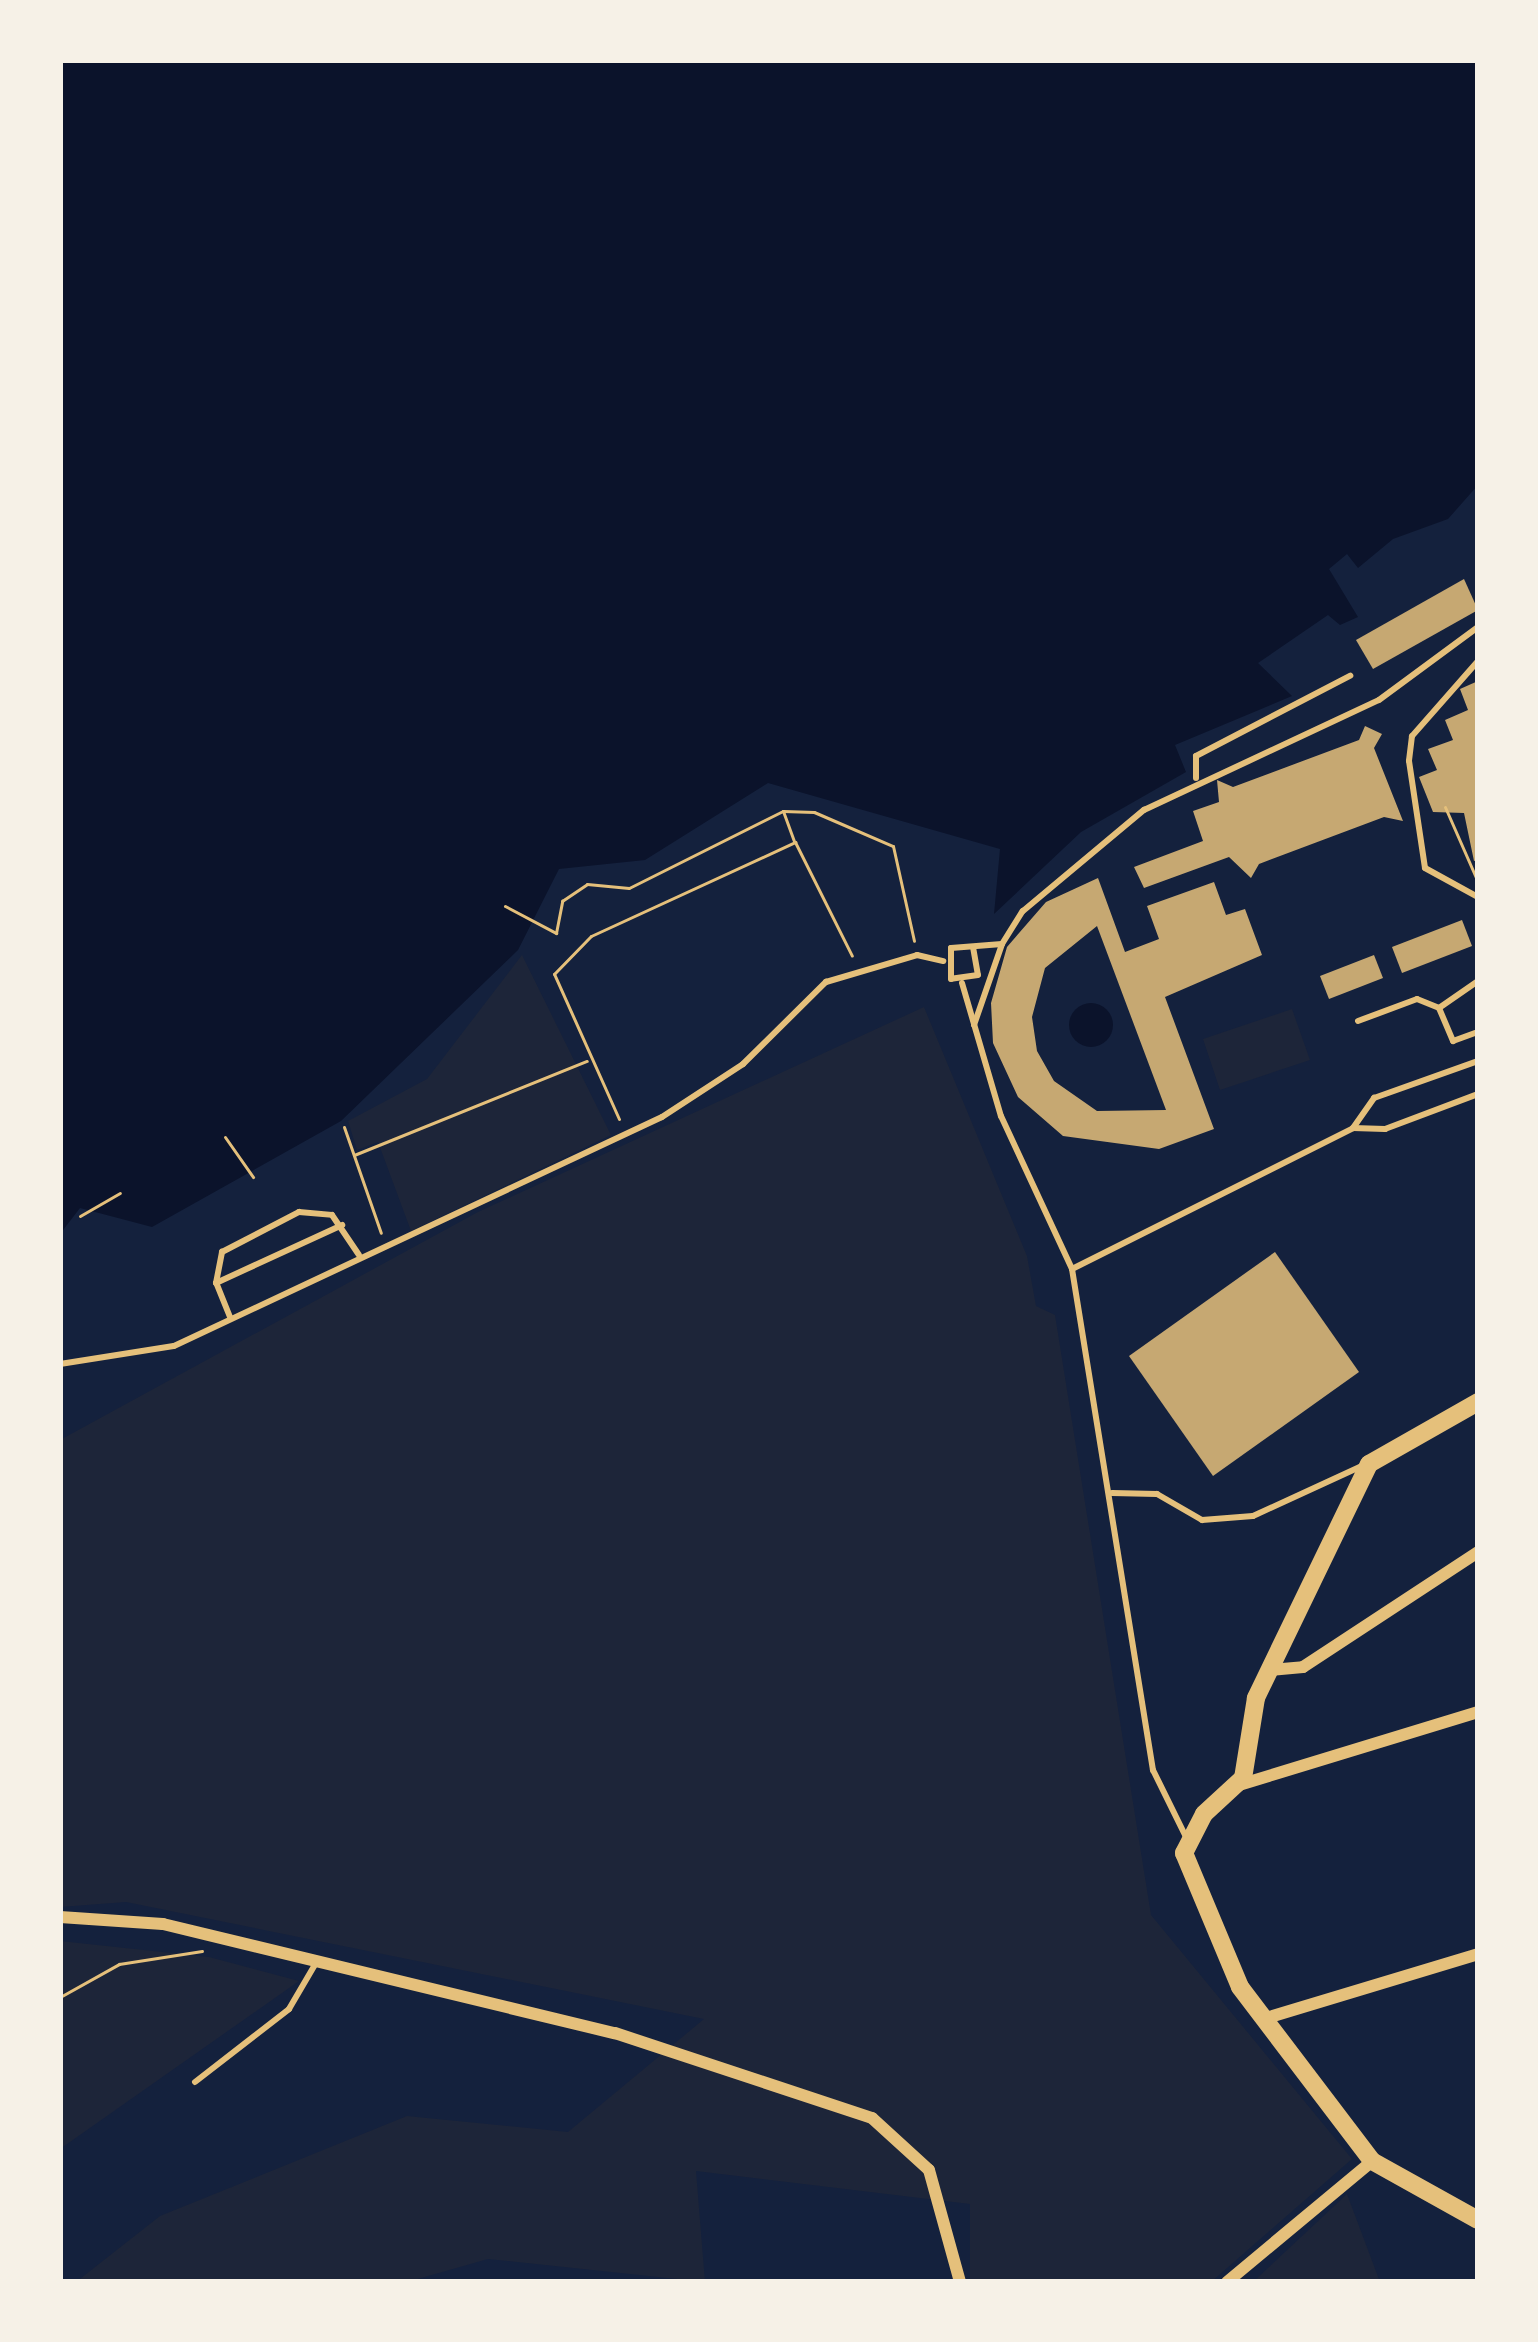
<!DOCTYPE html>
<html>
<head>
<meta charset="utf-8">
<style>
  body { margin:0 }
  #map { position:relative; width:1538px; height:2342px; overflow:hidden; background:#14213d; font-family:Manrope,sans-serif }
  div>[style] { position:absolute }
  .green>* { inset:0; background:#1d2539 }
  .water>* { inset:0; background:#0b132b }
  .round { border-radius:50% }
  .building>* { inset:0; background:#c6a872 }
  .path>* { height:3px; margin:-1.5px; padding:0 1.5px; transform-origin:1.5px; border-radius:1.5px; background:#e5c07b }
  .service>* { height:6px; margin:-3px; padding:0 3px; transform-origin:3px; border-radius:3px; background:#e5c07b }
  .minor>* { height:12px; margin:-6px; padding:0 6px; transform-origin:6px; border-radius:6px; background:#e5c07b }
  .secondary>* { height:18px; margin:-9px; padding:0 9px; transform-origin:9px; border-radius:9px; background:#e5c07b }
  span { translate:-50% -50%; white-space:nowrap; text-align:center; line-height:1.15; -webkit-text-stroke:9px #f6f1e7; paint-order:stroke }
  .frame { position:absolute; inset:0; border:63px solid #f6f1e7; pointer-events:none }
</style>
</head>
<body>
<div id="map">
  <div class="green">
    <i style="clip-path:polygon(522px 955px,611px 1135px,411px 1231px,378px 1142px,357px 1150px,348px 1121px,427px 1079px)"></i>
    <i style="clip-path:polygon(924px 1007px,1027px 1256px,1036px 1306px,1055px 1315px,1151px 1915px,1352px 2159px,1211px 2282px,970px 2282px,970px 2204px,696px 2171px,705px 2282px,488px 2259px,407px 2282px,76px 2282px,160px 2216px,407px 2116px,568px 2132px,704px 2019px,126px 1902px,60px 1907px,60px 1440px,478px 1212px)"></i>
    <i style="clip-path:polygon(1292px 1009px,1310px 1060px,1220px 1090px,1203px 1039px)"></i>
    <i style="clip-path:polygon(60px 1941px,209px 1957px,299px 1981px,60px 2149px)"></i>
    <i style="clip-path:polygon(1347px 2194px,1380px 2282px,1253px 2282px)"></i>
  </div>
  <div class="water">
    <i style="clip-path:polygon(60px 60px,1478px 60px,1478px 485px,1448px 519px,1393px 539px,1358px 568px,1347px 554px,1329px 569px,1358px 617px,1340px 625px,1328px 615px,1258px 663px,1292px 696px,1175px 745px,1186px 772px,1081px 832px,994px 914px,1000px 849px,768px 783px,645px 860px,559px 869px,518px 950px,341px 1121px,152px 1227px,80px 1208px,60px 1234px)"></i>
    <i class="round" style="left:1069px;top:1003px;width:44px;height:44px"></i>
  </div>
  <div class="building">
    <i style="clip-path:polygon(1464px 579px,1478px 610px,1373px 669px,1356px 640px)"></i>
    <i style="clip-path:polygon(1478px 681px,1478px 860px,1474px 861px,1464px 813px,1433px 812px,1419px 777px,1437px 770px,1428px 749px,1453px 740px,1445px 720px,1468px 710px,1460px 689px)"></i>
    <i style="clip-path:polygon(1365px 726px,1382px 734px,1374px 748px,1403px 821px,1384px 817px,1259px 864px,1251px 878px,1229px 857px,1144px 888px,1134px 867px,1203px 841px,1193px 811px,1219px 802px,1217px 780px,1233px 787px,1359px 740px)"></i>
    <i style="clip-path:polygon(evenodd,1098px 878px,1125px 952px,1159px 939px,1147px 906px,1214px 882px,1226px 915px,1245px 909px,1262px 955px,1165px 997px,1214px 1129px,1159px 1149px,1063px 1136px,1018px 1097px,993px 1043px,991px 1003px,1007px 947px,1046px 902px,1098px 878px,1097px 926px,1166px 1110px,1097px 1111px,1054px 1081px,1037px 1051px,1032px 1017px,1045px 968px,1097px 926px)"></i>
    <i style="clip-path:polygon(1462px 920px,1472px 946px,1402px 973px,1392px 947px)"></i>
    <i style="clip-path:polygon(1374px 955px,1383px 978px,1329px 999px,1320px 976px)"></i>
    <i style="clip-path:polygon(1275px 1252px,1359px 1372px,1213px 1476px,1129px 1356px)"></i>
  </div>
  <div class="path">
    <i style="left:1445px;top:807px;width:80px;rotate:66.3deg"></i>
    <i style="left:783px;top:811px;width:32px;rotate:70deg"></i>
    <i style="left:505px;top:906px;width:58px;rotate:27.9deg"></i>
    <i style="left:556px;top:933px;width:33px;rotate:-79deg"></i>
    <i style="left:562px;top:901px;width:30px;rotate:-34deg"></i>
    <i style="left:587px;top:884px;width:42px;rotate:5.4deg"></i>
    <i style="left:629px;top:888px;width:172px;rotate:-26.6deg"></i>
    <i style="left:783px;top:811px;width:31px;rotate:2deg"></i>
    <i style="left:814px;top:812px;width:86px;rotate:23.3deg"></i>
    <i style="left:893px;top:846px;width:97px;rotate:77.5deg"></i>
    <i style="left:619px;top:1119px;width:159px;rotate:-114.1deg"></i>
    <i style="left:554px;top:974px;width:53px;rotate:-45.8deg"></i>
    <i style="left:591px;top:936px;width:225px;rotate:-24.7deg"></i>
    <i style="left:795px;top:842px;width:127px;rotate:63.4deg"></i>
    <i style="left:344px;top:1127px;width:112px;rotate:70.8deg"></i>
    <i style="left:225px;top:1137px;width:49px;rotate:55deg"></i>
    <i style="left:354px;top:1155px;width:251px;rotate:-22deg"></i>
    <i style="left:80px;top:1216px;width:46px;rotate:-29.9deg"></i>
    <i style="left:60px;top:1997px;width:68px;rotate:-29.2deg"></i>
    <i style="left:119px;top:1964px;width:84px;rotate:-8.9deg"></i>
  </div>
  <div class="service">
    <i style="left:1478px;top:661px;width:100px;rotate:131.3deg"></i>
    <i style="left:1412px;top:736px;width:25px;rotate:97deg"></i>
    <i style="left:1409px;top:761px;width:108px;rotate:81.5deg"></i>
    <i style="left:1425px;top:868px;width:60px;rotate:28.7deg"></i>
    <i style="left:1196px;top:778px;width:22px;rotate:-90deg"></i>
    <i style="left:1196px;top:756px;width:174px;rotate:-27.5deg"></i>
    <i style="left:973px;top:947px;width:28px;rotate:80deg"></i>
    <i style="left:978px;top:975px;width:27px;rotate:172deg"></i>
    <i style="left:951px;top:979px;width:31px;rotate:-90deg"></i>
    <i style="left:951px;top:948px;width:51px;rotate:-4.5deg"></i>
    <i style="left:1002px;top:944px;width:39px;rotate:-58deg"></i>
    <i style="left:1023px;top:911px;width:158px;rotate:-39.9deg"></i>
    <i style="left:1144px;top:810px;width:259px;rotate:-25.1deg"></i>
    <i style="left:1379px;top:700px;width:123px;rotate:-36.4deg"></i>
    <i style="left:1478px;top:981px;width:47px;rotate:145.3deg"></i>
    <i style="left:1439px;top:1008px;width:36px;rotate:67deg"></i>
    <i style="left:1453px;top:1041px;width:27px;rotate:-20deg"></i>
    <i style="left:962px;top:983px;width:139px;rotate:73.7deg"></i>
    <i style="left:1001px;top:1116px;width:169px;rotate:65.1deg"></i>
    <i style="left:1072px;top:1269px;width:314px;rotate:-26.6deg"></i>
    <i style="left:1353px;top:1128px;width:37px;rotate:-55deg"></i>
    <i style="left:1374px;top:1098px;width:110px;rotate:-19.6deg"></i>
    <i style="left:1358px;top:1021px;width:63px;rotate:-20.4deg"></i>
    <i style="left:1417px;top:999px;width:24px;rotate:22deg"></i>
    <i style="left:974px;top:1025px;width:86px;rotate:-70.9deg"></i>
    <i style="left:1353px;top:1128px;width:32px;rotate:2deg"></i>
    <i style="left:1385px;top:1129px;width:99px;rotate:-20.6deg"></i>
    <i style="left:1072px;top:1269px;width:508px;rotate:80.82deg"></i>
    <i style="left:1153px;top:1770px;width:75px;rotate:63.8deg"></i>
    <i style="left:216px;top:1283px;width:139px;rotate:-24.7deg"></i>
    <i style="left:230px;top:1317px;width:37px;rotate:-112deg"></i>
    <i style="left:216px;top:1283px;width:32px;rotate:-79deg"></i>
    <i style="left:222px;top:1252px;width:87px;rotate:-27.5deg"></i>
    <i style="left:299px;top:1212px;width:33px;rotate:5deg"></i>
    <i style="left:332px;top:1215px;width:48px;rotate:56deg"></i>
    <i style="left:60px;top:1364px;width:115px;rotate:-9deg"></i>
    <i style="left:174px;top:1346px;width:539px;rotate:-25.14deg"></i>
    <i style="left:662px;top:1117px;width:97px;rotate:-33.2deg"></i>
    <i style="left:743px;top:1064px;width:117px;rotate:-44.7deg"></i>
    <i style="left:826px;top:982px;width:95px;rotate:-16.5deg"></i>
    <i style="left:917px;top:955px;width:27px;rotate:13deg"></i>
    <i style="left:1112px;top:1493px;width:45px;rotate:1.3deg"></i>
    <i style="left:1157px;top:1494px;width:52px;rotate:30deg"></i>
    <i style="left:1202px;top:1520px;width:51px;rotate:-4.5deg"></i>
    <i style="left:1253px;top:1516px;width:124px;rotate:-24.7deg"></i>
    <i style="left:195px;top:2082px;width:119px;rotate:-37.8deg"></i>
    <i style="left:289px;top:2009px;width:56px;rotate:-59.7deg"></i>
  </div>
  <div class="minor">
    <i style="left:1270px;top:1670px;width:33px;rotate:-5deg"></i>
    <i style="left:1303px;top:1667px;width:209px;rotate:-33.3deg"></i>
    <i style="left:1239px;top:1785px;width:250px;rotate:-17deg"></i>
    <i style="left:60px;top:1917px;width:103px;rotate:3.9deg"></i>
    <i style="left:163px;top:1924px;width:465px;rotate:13.6deg"></i>
    <i style="left:615px;top:2033px;width:271px;rotate:18.3deg"></i>
    <i style="left:872px;top:2118px;width:77px;rotate:42.4deg"></i>
    <i style="left:929px;top:2170px;width:116px;rotate:74.5deg"></i>
    <i style="left:1263px;top:2019px;width:225px;rotate:-16.8deg"></i>
    <i style="left:1227px;top:2282px;width:189px;rotate:-39.8deg"></i>
  </div>
  <div class="secondary">
    <i style="left:1478px;top:1402px;width:125px;rotate:150.4deg"></i>
    <i style="left:1369px;top:1464px;width:260px;rotate:115.8deg"></i>
    <i style="left:1256px;top:1698px;width:81px;rotate:99.2deg"></i>
    <i style="left:1243px;top:1778px;width:53px;rotate:137.3deg"></i>
    <i style="left:1204px;top:1814px;width:44px;rotate:117.1deg"></i>
    <i style="left:1184px;top:1853px;width:145px;rotate:67.3deg"></i>
    <i style="left:1240px;top:1987px;width:218px;rotate:52.8deg"></i>
    <i style="left:1372px;top:2161px;width:121px;rotate:29.1deg"></i>
  </div>
  <div class="frame"></div>
</div>
</body>
</html>
